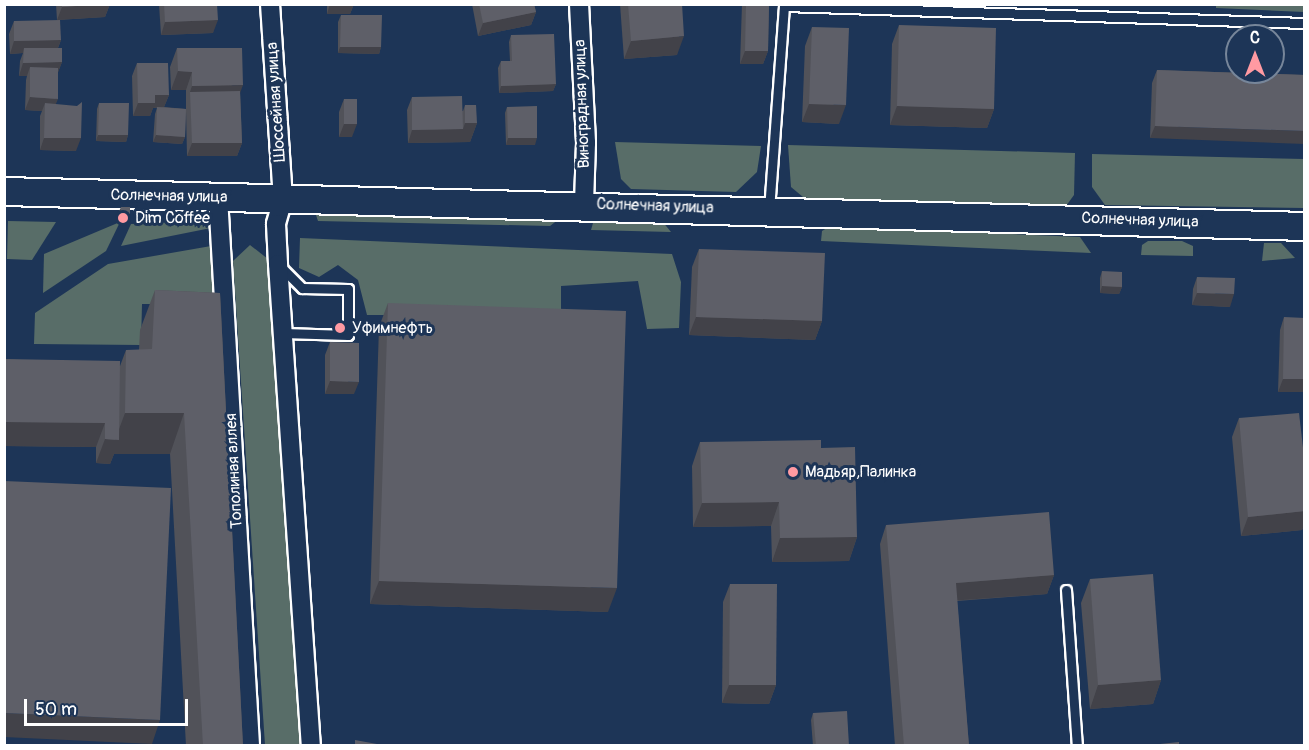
<!DOCTYPE html>
<html>
<head>
<meta charset="utf-8">
<style>
  body { margin:0 }
  #map { position:relative; width:1309px; height:750px; overflow:hidden; background:#1d3557; font-family:Pangolin,sans-serif }
  div>[style] { position:absolute }
  .green>* { inset:0; background:#586d68 }
  .roads { filter:drop-shadow(2px 0 #fff) drop-shadow(-2px 0 #fff) drop-shadow(0 2px #fff) drop-shadow(0 -2px #fff) }
  .lane>* { height:9px; margin:-4.5px; padding:0 4.5px; transform-origin:4.5px; border-radius:4.5px; background:#1d3557 }
  .street>* { height:18px; margin:-9px; padding:0 9px; transform-origin:9px; border-radius:9px; background:#1d3557 }
  .secondary>* { height:27px; margin:-13.5px; padding:0 13.5px; transform-origin:13.5px; border-radius:13.5px; background:#1d3557 }
  .wall>* { inset:0; background:#515259 }
  .shaded-wall>* { inset:0; background:#424249 }
  .building>* { inset:0; background:#5e5f68 }
  .dots>* { width:16px; height:16px; translate:-50% -50%; box-sizing:border-box; border:3px solid #1d3557; border-radius:50% }
  span { translate:-50% -50%; white-space:nowrap; text-align:center; line-height:1.15; -webkit-text-stroke:6px #1d3557; paint-order:stroke }
  .street-label { font-size:16px; color:#fff }
  .poi-label { font-size:16px; color:#fff }
  .left { translate:0 -50%; text-align:left }
  .frame { position:absolute; inset:0; border:6px solid #fff; pointer-events:none }
  .north { position:absolute; left:1225px; top:24px; width:60px; height:60px; box-sizing:border-box; background:#1d3557; border:2px solid #77869a; border-radius:50%; rotate:0deg; font-size:16px; font-weight:700; line-height:24px; text-align:center; color:#fff }
  .north::after { content:''; display:block; margin:auto; width:21px; height:27px; background:#ff9aa2; clip-path:polygon(50% 0,100% 100%,50% 72%,0 100%) }
  .scale { position:absolute; left:24px; top:699px; width:164px; height:27px; box-sizing:border-box; border:3px solid #fff; border-top:0; padding-left:8px; font-size:18px; line-height:21px; white-space:nowrap; color:#fff; -webkit-text-stroke:4px #1d3557; paint-order:stroke }
</style>
</head>
<body>
<div id="map">
  <div class="green">
    <i style="clip-path:polygon(1216px 5px,1304px 5px,1304px 12px,1216px 8px)"></i>
    <i style="clip-path:polygon(615px 142px,761px 146px,757px 172px,736px 192px,631px 189px,621px 179px)"></i>
    <i style="clip-path:polygon(788px 145px,1075px 153px,1074px 195px,1066px 206px,822px 201px,803px 197px,791px 187px)"></i>
    <i style="clip-path:polygon(1092px 154px,1304px 159px,1304px 208px,1105px 205px,1092px 187px)"></i>
    <i style="clip-path:polygon(315px 212px,559px 219px,550px 226px,318px 221px)"></i>
    <i style="clip-path:polygon(602px 216px,662px 221px,671px 232px,591px 230px,593px 223px)"></i>
    <i style="clip-path:polygon(8px 221px,56px 222px,32px 260px,7px 259px)"></i>
    <i style="clip-path:polygon(201px 221px,211px 228px,121px 246px,131px 224px)"></i>
    <i style="clip-path:polygon(120px 222px,106px 251px,43px 293px,44px 254px)"></i>
    <i style="clip-path:polygon(830px 226px,1080px 237px,1091px 253px,821px 241px,822px 231px)"></i>
    <i style="clip-path:polygon(300px 238px,672px 254px,681px 282px,679px 328px,647px 329px,638px 281px,561px 286px,561px 315px,367px 315px,358px 280px,338px 265px,319px 277px,299px 268px)"></i>
    <i style="clip-path:polygon(1148px 241px,1182px 241px,1193px 246px,1193px 256px,1141px 255px,1142px 245px)"></i>
    <i style="clip-path:polygon(1264px 243px,1281px 243px,1295px 258px,1262px 261px)"></i>
    <i style="clip-path:polygon(250px 245px,268px 259px,302px 745px,265px 745px,233px 261px)"></i>
    <i style="clip-path:polygon(211px 246px,216px 254px,212px 304px,142px 304px,141px 345px,34px 344px,35px 313px,108px 264px)"></i>
  </div>
  <div class="roads">
    <div class="lane">
      <i style="left:769px;top:210px;width:205px;rotate:-85.8deg"></i>
      <i style="left:784px;top:6px;width:520px;rotate:1.87deg"></i>
      <i style="left:279px;top:265px;width:33px;rotate:45deg"></i>
      <i style="left:302px;top:288px;width:46px;rotate:1.2deg"></i>
      <i style="left:348px;top:289px;width:46px;rotate:90deg"></i>
      <i style="left:348px;top:335px;width:65px;rotate:-178.2deg"></i>
      <i style="left:1066px;top:590px;width:156px;rotate:86deg"></i>
    </div>
    <div class="street">
      <i style="left:270px;top:4px;width:195px;rotate:86.2deg"></i>
      <i style="left:283px;top:199px;width:26px;rotate:106deg"></i>
      <i style="left:276px;top:224px;width:40px;rotate:87.1deg"></i>
      <i style="left:278px;top:264px;width:483px;rotate:86.1deg"></i>
      <i style="left:579px;top:4px;width:139px;rotate:87.1deg"></i>
      <i style="left:586px;top:143px;width:61px;rotate:91.9deg"></i>
      <i style="left:218px;top:197px;width:550px;rotate:86.66deg"></i>
    </div>
    <div class="secondary">
      <i style="left:4px;top:191px;width:1300px;rotate:1.54deg"></i>
    </div>
  </div>
  <div class="wall">
    <i style="clip-path:polygon(56px 4px,110px 4px,105px 17px,57px 20px)"></i>
    <i style="clip-path:polygon(159px 4px,217px 4px,213px 33px,161px 35px)"></i>
    <i style="clip-path:polygon(327px 4px,354px 4px,350px 14px,327px 14px)"></i>
    <i style="clip-path:polygon(472px 4px,534px 4px,536px 12px,531px 25px,478px 36px)"></i>
    <i style="clip-path:polygon(620px 4px,682px 4px,677px 55px,624px 59px)"></i>
    <i style="clip-path:polygon(742px 4px,769px 4px,768px 51px,763px 64px,740px 64px)"></i>
    <i style="clip-path:polygon(341px 15px,381px 47px,379px 54px,338px 53px,338px 22px)"></i>
    <i style="clip-path:polygon(14px 21px,61px 40px,58px 48px,62px 62px,58px 72px,55px 104px,76px 151px,40px 150px,40px 116px,42px 111px,25px 110px,26px 80px,27px 76px,19px 76px,20px 61px,23px 53px,10px 54px,9px 34px)"></i>
    <i style="clip-path:polygon(899px 25px,994px 109px,987px 128px,890px 125px,892px 44px)"></i>
    <i style="clip-path:polygon(812px 27px,839px 124px,802px 122px,805px 46px)"></i>
    <i style="clip-path:polygon(511px 35px,556px 84px,553px 91px,499px 93px,498px 68px,501px 61px,510px 61px,509px 42px)"></i>
    <i style="clip-path:polygon(177px 48px,240px 91px,242px 143px,237px 156px,187px 156px,186px 111px,185px 137px,182px 144px,153px 142px,155px 114px,157px 108px,153px 108px,150px 116px,133px 116px,132px 76px,137px 63px,169px 95px,164px 107px,186px 109px,186px 90px,171px 90px,170px 67px)"></i>
    <i style="clip-path:polygon(1157px 70px,1305px 75px,1150px 138px,1152px 83px)"></i>
    <i style="clip-path:polygon(412px 97px,463px 111px,465px 105px,477px 123px,470px 142px,408px 143px,407px 110px)"></i>
    <i style="clip-path:polygon(344px 99px,352px 137px,339px 137px,339px 112px)"></i>
    <i style="clip-path:polygon(99px 103px,128px 135px,126px 142px,96px 141px,97px 109px)"></i>
    <i style="clip-path:polygon(507px 107px,535px 145px,506px 145px,505px 113px)"></i>
    <i style="clip-path:polygon(121px 207px,128px 221px,118px 221px,118px 214px)"></i>
    <i style="clip-path:polygon(699px 249px,822px 321px,815px 340px,689px 335px,692px 267px)"></i>
    <i style="clip-path:polygon(1102px 271px,1122px 287px,1119px 294px,1100px 293px,1100px 278px)"></i>
    <i style="clip-path:polygon(1197px 277px,1230px 307px,1192px 305px,1193px 289px)"></i>
    <i style="clip-path:polygon(155px 290px,220px 293px,243px 746px,186px 746px,170px 454px,114px 454px,110px 464px,96px 463px,96px 447px,4px 446px,4px 359px,120px 366px,126px 350px,139px 350px,140px 330px)"></i>
    <i style="clip-path:polygon(388px 303px,608px 612px,370px 604px,379px 327px)"></i>
    <i style="clip-path:polygon(1284px 317px,1305px 392px,1278px 392px,1280px 330px)"></i>
    <i style="clip-path:polygon(330px 342px,354px 394px,325px 394px,325px 355px)"></i>
    <i style="clip-path:polygon(1239px 418px,1305px 465px,1305px 523px,1302px 530px,1241px 536px,1232px 437px)"></i>
    <i style="clip-path:polygon(700px 442px,821px 448px,857px 537px,849px 561px,772px 562px,771px 526px,693px 527px,692px 466px)"></i>
    <i style="clip-path:polygon(886px 525px,1054px 575px,1047px 594px,957px 601px,969px 746px,895px 746px,880px 544px)"></i>
    <i style="clip-path:polygon(1090px 579px,1161px 680px,1153px 704px,1090px 709px,1081px 603px)"></i>
    <i style="clip-path:polygon(730px 584px,776px 685px,769px 704px,722px 703px,723px 602px)"></i>
    <i style="clip-path:polygon(813px 713px,849px 746px,813px 746px,811px 720px)"></i>
  </div>
  <div class="shaded-wall">
    <i style="clip-path:polygon(110px 4px,105px 17px,57px 20px,62px 7px)"></i>
    <i style="clip-path:polygon(330px 4px,354px 4px,350px 14px,327px 14px)"></i>
    <i style="clip-path:polygon(536px 12px,531px 25px,478px 36px,483px 23px)"></i>
    <i style="clip-path:polygon(218px 20px,213px 33px,161px 35px,165px 22px)"></i>
    <i style="clip-path:polygon(684px 36px,677px 55px,624px 59px,631px 41px)"></i>
    <i style="clip-path:polygon(61px 40px,56px 53px,24px 48px,23px 53px,10px 54px,14px 41px)"></i>
    <i style="clip-path:polygon(340px 47px,381px 47px,379px 54px,338px 53px)"></i>
    <i style="clip-path:polygon(745px 51px,768px 51px,763px 64px,740px 64px)"></i>
    <i style="clip-path:polygon(62px 62px,57px 75px,30px 67px,27px 76px,19px 76px,23px 63px)"></i>
    <i style="clip-path:polygon(178px 71px,192px 72px,186px 90px,171px 90px)"></i>
    <i style="clip-path:polygon(556px 84px,553px 91px,499px 93px,501px 86px)"></i>
    <i style="clip-path:polygon(243px 85px,236px 104px,190px 92px,192px 86px)"></i>
    <i style="clip-path:polygon(155px 95px,169px 95px,164px 107px,153px 108px,150px 116px,133px 116px,138px 103px)"></i>
    <i style="clip-path:polygon(30px 97px,58px 99px,53px 111px,45px 103px,42px 111px,25px 110px)"></i>
    <i style="clip-path:polygon(809px 104px,846px 105px,839px 124px,802px 122px)"></i>
    <i style="clip-path:polygon(897px 106px,994px 109px,987px 128px,890px 125px)"></i>
    <i style="clip-path:polygon(465px 123px,477px 123px,470px 142px,408px 143px,412px 130px,463px 129px)"></i>
    <i style="clip-path:polygon(344px 124px,357px 124px,352px 137px,339px 137px)"></i>
    <i style="clip-path:polygon(1155px 126px,1305px 131px,1305px 144px,1150px 138px)"></i>
    <i style="clip-path:polygon(98px 135px,128px 135px,126px 142px,96px 141px)"></i>
    <i style="clip-path:polygon(156px 135px,185px 137px,182px 144px,153px 142px)"></i>
    <i style="clip-path:polygon(44px 138px,81px 138px,76px 151px,40px 150px)"></i>
    <i style="clip-path:polygon(508px 138px,537px 138px,535px 145px,506px 145px)"></i>
    <i style="clip-path:polygon(192px 143px,242px 143px,237px 156px,187px 156px)"></i>
    <i style="clip-path:polygon(121px 215px,130px 215px,128px 221px,118px 221px)"></i>
    <i style="clip-path:polygon(1102px 286px,1122px 287px,1119px 294px,1100px 293px)"></i>
    <i style="clip-path:polygon(1197px 293px,1234px 294px,1230px 307px,1192px 305px)"></i>
    <i style="clip-path:polygon(696px 317px,822px 321px,815px 340px,689px 335px)"></i>
    <i style="clip-path:polygon(1283px 379px,1305px 379px,1305px 392px,1278px 392px)"></i>
    <i style="clip-path:polygon(330px 381px,359px 382px,354px 394px,325px 394px)"></i>
    <i style="clip-path:polygon(125px 413px,184px 413px,170px 454px,114px 454px,110px 464px,96px 463px,105px 439px,115px 440px)"></i>
    <i style="clip-path:polygon(4px 422px,105px 423px,96px 447px,4px 446px)"></i>
    <i style="clip-path:polygon(779px 502px,771px 526px,693px 527px,702px 503px)"></i>
    <i style="clip-path:polygon(1305px 511px,1305px 523px,1302px 530px,1241px 536px,1248px 517px)"></i>
    <i style="clip-path:polygon(857px 537px,849px 561px,772px 562px,780px 538px)"></i>
    <i style="clip-path:polygon(1054px 575px,1047px 594px,949px 601px,956px 583px)"></i>
    <i style="clip-path:polygon(379px 581px,617px 588px,608px 612px,370px 604px)"></i>
    <i style="clip-path:polygon(1161px 680px,1153px 704px,1090px 709px,1098px 685px)"></i>
    <i style="clip-path:polygon(729px 685px,776px 685px,769px 704px,722px 703px)"></i>
    <i style="clip-path:polygon(4px 713px,160px 720px,152px 744px,4px 737px)"></i>
  </div>
  <div class="building">
    <i style="clip-path:polygon(62px 4px,102px 4px,62px 7px)"></i>
    <i style="clip-path:polygon(164px 4px,217px 4px,218px 20px,165px 22px)"></i>
    <i style="clip-path:polygon(479px 4px,534px 4px,536px 12px,483px 23px)"></i>
    <i style="clip-path:polygon(628px 4px,682px 4px,684px 36px,631px 41px)"></i>
    <i style="clip-path:polygon(746px 4px,769px 4px,768px 51px,745px 51px)"></i>
    <i style="clip-path:polygon(341px 15px,382px 15px,381px 47px,340px 47px)"></i>
    <i style="clip-path:polygon(60px 20px,61px 40px,14px 41px,14px 21px)"></i>
    <i style="clip-path:polygon(899px 25px,996px 28px,994px 109px,897px 106px)"></i>
    <i style="clip-path:polygon(812px 27px,849px 28px,846px 105px,809px 104px)"></i>
    <i style="clip-path:polygon(554px 34px,556px 84px,501px 86px,501px 61px,512px 61px,511px 35px)"></i>
    <i style="clip-path:polygon(24px 48px,62px 48px,62px 62px,23px 63px)"></i>
    <i style="clip-path:polygon(177px 48px,242px 48px,243px 85px,192px 86px,192px 72px,178px 71px)"></i>
    <i style="clip-path:polygon(137px 63px,168px 63px,169px 95px,155px 95px,155px 103px,138px 103px)"></i>
    <i style="clip-path:polygon(30px 67px,58px 68px,58px 99px,30px 97px)"></i>
    <i style="clip-path:polygon(1157px 70px,1305px 75px,1305px 131px,1155px 126px)"></i>
    <i style="clip-path:polygon(240px 91px,242px 143px,192px 143px,190px 92px)"></i>
    <i style="clip-path:polygon(462px 96px,463px 129px,412px 130px,412px 97px)"></i>
    <i style="clip-path:polygon(344px 99px,357px 99px,357px 124px,344px 124px)"></i>
    <i style="clip-path:polygon(82px 102px,81px 138px,44px 138px,45px 103px,77px 106px)"></i>
    <i style="clip-path:polygon(99px 103px,129px 103px,128px 135px,98px 135px)"></i>
    <i style="clip-path:polygon(465px 105px,476px 105px,477px 123px,465px 123px)"></i>
    <i style="clip-path:polygon(537px 106px,537px 138px,508px 138px,507px 107px)"></i>
    <i style="clip-path:polygon(157px 107px,186px 109px,185px 137px,156px 135px)"></i>
    <i style="clip-path:polygon(121px 207px,130px 207px,130px 215px,121px 215px)"></i>
    <i style="clip-path:polygon(699px 249px,825px 253px,822px 321px,696px 317px)"></i>
    <i style="clip-path:polygon(1102px 271px,1122px 272px,1122px 287px,1102px 286px)"></i>
    <i style="clip-path:polygon(1197px 277px,1235px 278px,1234px 294px,1197px 293px)"></i>
    <i style="clip-path:polygon(155px 290px,220px 293px,243px 746px,203px 746px,184px 413px,125px 413px,126px 350px,152px 349px)"></i>
    <i style="clip-path:polygon(388px 303px,626px 311px,617px 588px,379px 581px)"></i>
    <i style="clip-path:polygon(1284px 317px,1305px 318px,1305px 379px,1283px 379px)"></i>
    <i style="clip-path:polygon(330px 342px,359px 343px,359px 382px,330px 381px)"></i>
    <i style="clip-path:polygon(4px 359px,120px 361px,119px 440px,105px 439px,105px 423px,4px 422px)"></i>
    <i style="clip-path:polygon(1299px 413px,1305px 465px,1305px 511px,1248px 517px,1239px 418px)"></i>
    <i style="clip-path:polygon(821px 440px,821px 448px,855px 447px,857px 537px,780px 538px,779px 502px,702px 503px,700px 442px)"></i>
    <i style="clip-path:polygon(4px 481px,171px 488px,160px 720px,4px 713px)"></i>
    <i style="clip-path:polygon(1049px 512px,1054px 575px,956px 583px,969px 746px,904px 746px,886px 525px)"></i>
    <i style="clip-path:polygon(1153px 574px,1161px 680px,1098px 685px,1090px 579px)"></i>
    <i style="clip-path:polygon(730px 584px,777px 584px,776px 685px,729px 685px)"></i>
    <i style="clip-path:polygon(847px 711px,849px 746px,816px 746px,813px 713px)"></i>
    <i style="clip-path:polygon(355px 740px,388px 746px,355px 746px)"></i>
    <i style="clip-path:polygon(1179px 742px,1179px 746px,1141px 746px)"></i>
  </div>
  <div class="dots">
    <i style="left:123px;top:218px;background:#ff9aa2"></i>
    <i style="left:340px;top:328px;background:#ff9aa2"></i>
    <i style="left:793px;top:472px;background:#ff9aa2"></i>
  </div>
  <div class="street-label">
    <span style="left:276px;top:102px;rotate:-94deg">Шоссейная улица</span>
    <span style="left:582px;top:104px;rotate:-92deg">Виноградная улица</span>
    <span style="left:169px;top:196px;rotate:1deg">Солнечная улица</span>
    <span style="left:655px;top:206px;rotate:2deg">Солнечная улица</span>
    <span style="left:1140px;top:220px;rotate:2deg">Солнечная улица</span>
    <span style="left:234px;top:471px;rotate:-93deg">Тополиная аллея</span>
  </div>
  <div class="poi-label">
    <span class="left" style="left:135px;top:218px">Dim Coffee</span>
    <span class="left" style="left:352px;top:328px">Уфимнефть</span>
    <span class="left" style="left:805px;top:472px">Мадьяр,Палинка</span>
  </div>
  <div class="frame"></div>
  <div class="north">С</div>
  <div class="scale">50 m</div>
</div>
</body>
</html>
